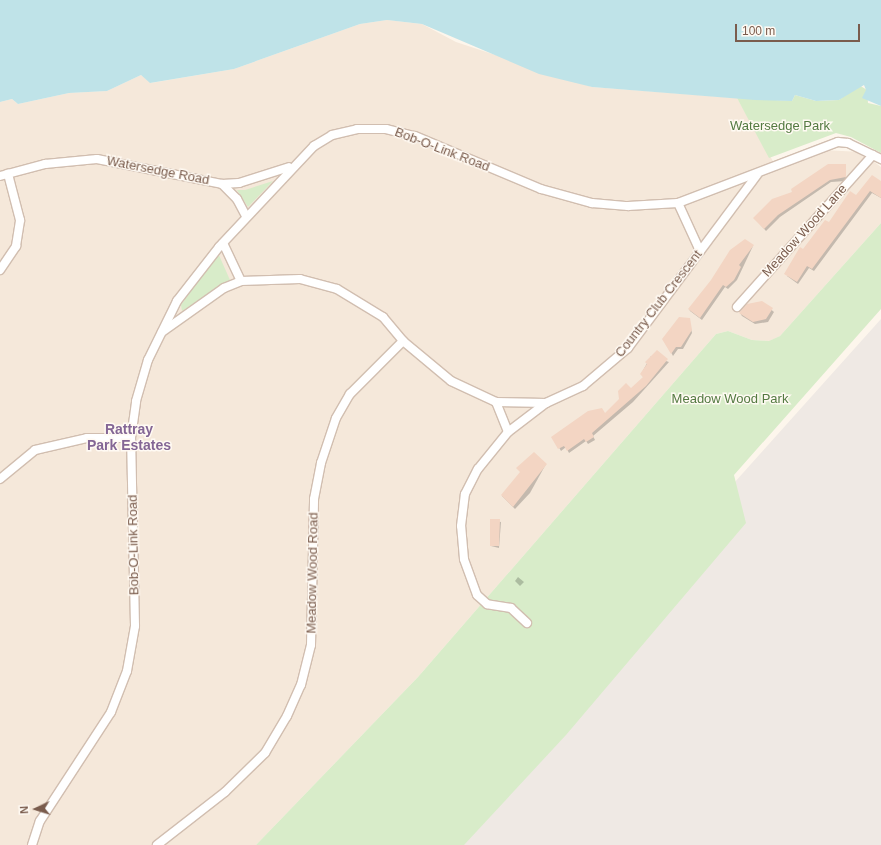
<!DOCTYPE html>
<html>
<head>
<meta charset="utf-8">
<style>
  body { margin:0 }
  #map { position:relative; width:881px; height:845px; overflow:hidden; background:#fdf6ec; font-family:Arial,sans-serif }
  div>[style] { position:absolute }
  .residential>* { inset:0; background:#f5e8da }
  .industrial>* { inset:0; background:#efe9e4 }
  .green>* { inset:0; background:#d8ecc9 }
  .water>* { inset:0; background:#bfe3e8 }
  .shadow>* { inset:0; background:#0003 }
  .building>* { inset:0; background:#f3d5c3 }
  .roads { filter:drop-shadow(1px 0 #d1beb0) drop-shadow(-1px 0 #d1beb0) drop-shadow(0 1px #d1beb0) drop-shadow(0 -1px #d1beb0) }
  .minor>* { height:8px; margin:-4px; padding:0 4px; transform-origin:4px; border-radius:4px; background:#fff }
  span { translate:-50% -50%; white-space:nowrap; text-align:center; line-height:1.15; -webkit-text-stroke:3px #fffaf3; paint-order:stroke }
  .park-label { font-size:13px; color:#537a41 }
  .street-label { font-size:13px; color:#7a5c4d }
  .neighbourhood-label { font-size:14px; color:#846695; font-weight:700 }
  .north { position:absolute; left:16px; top:789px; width:40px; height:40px; -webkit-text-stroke:3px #fffaf3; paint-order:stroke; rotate:266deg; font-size:11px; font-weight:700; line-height:16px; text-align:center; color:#7a5c4d }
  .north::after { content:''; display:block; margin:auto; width:14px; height:18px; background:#7a5c4d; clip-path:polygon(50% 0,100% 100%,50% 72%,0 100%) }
  .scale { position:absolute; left:735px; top:24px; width:125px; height:18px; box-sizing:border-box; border:2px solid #7a5c4d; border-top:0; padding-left:5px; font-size:12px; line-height:14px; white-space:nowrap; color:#7a5c4d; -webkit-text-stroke:3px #fffaf3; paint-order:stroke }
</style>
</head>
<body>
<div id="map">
  <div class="residential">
    <i style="clip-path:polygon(387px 20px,422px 24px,456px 42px,592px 87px,737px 98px,778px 170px,823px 150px,861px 152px,881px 167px,881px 223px,780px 336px,770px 341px,752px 340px,728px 331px,716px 334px,418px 677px,256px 845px,0 845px,0 102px,12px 99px,18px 104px,69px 93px,107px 91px,141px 75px,151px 83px,234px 69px,360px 24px)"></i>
  </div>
  <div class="industrial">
    <i style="clip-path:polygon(881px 319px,881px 845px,410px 845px,425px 828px)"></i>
  </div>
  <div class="green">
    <i style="clip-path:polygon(859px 85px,867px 90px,868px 103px,881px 106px,881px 153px,851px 137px,836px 133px,769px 158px,737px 98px,792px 101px,795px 95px,816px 101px,839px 100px)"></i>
    <i style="clip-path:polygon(273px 181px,248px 207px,237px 190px,245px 190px)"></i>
    <i style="clip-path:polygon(881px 223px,881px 309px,734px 475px,746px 523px,566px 735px,464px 845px,256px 845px,418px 677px,716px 334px,728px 331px,752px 340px,769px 341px,780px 336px)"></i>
    <i style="clip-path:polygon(218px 253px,230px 280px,182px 311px,181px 305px)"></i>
  </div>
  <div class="water">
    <i style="clip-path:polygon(0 0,881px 0,881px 106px,862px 98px,866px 90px,864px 85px,839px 100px,816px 101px,795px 95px,792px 101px,755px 100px,592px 87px,539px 74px,422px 24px,387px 20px,360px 24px,234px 69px,150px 83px,141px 75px,107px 91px,69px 93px,18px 104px,12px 99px,0 102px)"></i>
  </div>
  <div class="shadow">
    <i style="clip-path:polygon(828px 165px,845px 165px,846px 181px,831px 182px,780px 217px,766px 231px,756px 220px)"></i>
    <i style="clip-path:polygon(881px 182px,881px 198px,872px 193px,814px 271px,809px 268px,798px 284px,787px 276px,803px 250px,856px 197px)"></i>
    <i style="clip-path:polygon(753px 246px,737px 280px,728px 289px,725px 287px,702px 320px,690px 311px,689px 309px)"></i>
    <i style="clip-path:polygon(762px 302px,774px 312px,768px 322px,755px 324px,742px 316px,740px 313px)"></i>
    <i style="clip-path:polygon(689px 319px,692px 333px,683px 349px,678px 349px,673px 356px,664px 339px)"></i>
    <i style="clip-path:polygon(651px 356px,669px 362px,633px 402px,593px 436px,595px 440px,588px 444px,586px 441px,569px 453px,566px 447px,561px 451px,553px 437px,605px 415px,644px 378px,641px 374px)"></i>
    <i style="clip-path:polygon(546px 464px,530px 493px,515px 509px,502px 496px)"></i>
    <i style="clip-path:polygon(491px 520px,501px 522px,499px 548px,491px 546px)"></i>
    <i style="clip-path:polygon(518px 577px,524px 582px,520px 586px,515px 581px)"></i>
  </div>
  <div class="building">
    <i style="clip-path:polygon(828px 164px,846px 164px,846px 177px,830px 180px,778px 215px,764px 229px,753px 218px,772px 199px,792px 192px,791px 189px)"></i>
    <i style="clip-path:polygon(872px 175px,881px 181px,881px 198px,870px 191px,812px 269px,807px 266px,797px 282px,784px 274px,800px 247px,803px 249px,825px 220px,829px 222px,850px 191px,856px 195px)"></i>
    <i style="clip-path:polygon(745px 239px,754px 245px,739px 265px,741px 267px,734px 280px,726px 287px,723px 285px,700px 318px,688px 309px,711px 280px,730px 250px)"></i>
    <i style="clip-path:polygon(762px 301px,773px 308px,766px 319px,753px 322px,739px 313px,747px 304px)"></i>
    <i style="clip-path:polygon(679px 317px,690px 318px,692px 330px,681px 347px,676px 347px,671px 354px,662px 339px)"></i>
    <i style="clip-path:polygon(657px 350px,668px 359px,646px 386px,592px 433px,594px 437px,586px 442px,584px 439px,567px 451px,564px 446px,558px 449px,551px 437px,588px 411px,602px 408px,605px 413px,619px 399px,618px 391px,626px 383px,631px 388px,643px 377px,640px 374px,647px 364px,645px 362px)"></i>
    <i style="clip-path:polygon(534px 452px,547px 464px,513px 507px,501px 495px,520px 472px,516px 468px)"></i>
    <i style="clip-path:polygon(490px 519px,500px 519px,499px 546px,490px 546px)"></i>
  </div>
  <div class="roads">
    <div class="minor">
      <i style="left:0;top:176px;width:47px;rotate:-14.9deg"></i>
      <i style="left:45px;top:164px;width:52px;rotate:-5.5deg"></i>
      <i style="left:97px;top:159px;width:127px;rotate:11.3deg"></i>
      <i style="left:222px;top:184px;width:17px;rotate:-3deg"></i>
      <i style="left:239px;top:183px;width:52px;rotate:-17.7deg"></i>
      <i style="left:222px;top:184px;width:21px;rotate:45deg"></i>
      <i style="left:237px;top:199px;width:19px;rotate:62deg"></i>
      <i style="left:678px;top:203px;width:53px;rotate:65.4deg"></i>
      <i style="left:223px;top:243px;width:42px;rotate:64.7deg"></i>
      <i style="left:0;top:270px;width:29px;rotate:-56deg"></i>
      <i style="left:16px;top:246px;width:26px;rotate:-81deg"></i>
      <i style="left:20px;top:220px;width:48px;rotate:-104.6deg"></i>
      <i style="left:737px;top:307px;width:204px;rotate:-48.2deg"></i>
      <i style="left:162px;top:332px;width:76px;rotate:-35.4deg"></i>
      <i style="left:224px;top:288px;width:18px;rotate:-22deg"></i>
      <i style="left:241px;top:281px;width:59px;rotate:-1.9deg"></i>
      <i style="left:300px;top:279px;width:38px;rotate:15deg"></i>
      <i style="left:337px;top:289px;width:54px;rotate:31.3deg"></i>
      <i style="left:383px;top:317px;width:31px;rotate:50deg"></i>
      <i style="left:403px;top:341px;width:62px;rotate:39.8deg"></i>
      <i style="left:451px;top:381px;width:50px;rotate:25deg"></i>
      <i style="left:496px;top:402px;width:50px;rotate:1.1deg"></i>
      <i style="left:546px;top:403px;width:41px;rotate:-24.7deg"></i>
      <i style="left:583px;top:386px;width:59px;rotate:-40.2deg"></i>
      <i style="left:628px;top:348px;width:216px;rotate:-53.3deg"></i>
      <i style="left:496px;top:402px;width:32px;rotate:68deg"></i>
      <i style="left:0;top:479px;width:45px;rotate:-39.6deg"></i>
      <i style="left:35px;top:450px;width:53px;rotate:-13deg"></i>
      <i style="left:87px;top:438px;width:44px"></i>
      <i style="left:527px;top:623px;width:22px;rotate:-137deg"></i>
      <i style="left:511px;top:608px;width:24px;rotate:-171deg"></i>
      <i style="left:487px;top:604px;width:13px;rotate:-138deg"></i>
      <i style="left:477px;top:595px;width:38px;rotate:-110deg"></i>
      <i style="left:464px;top:559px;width:33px;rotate:-95deg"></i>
      <i style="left:461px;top:526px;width:32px;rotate:-83deg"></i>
      <i style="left:465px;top:494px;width:28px;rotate:-63deg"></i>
      <i style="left:478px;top:469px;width:48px;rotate:-51deg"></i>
      <i style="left:508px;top:432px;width:48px;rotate:-37.3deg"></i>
      <i style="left:32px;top:845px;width:25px;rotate:-72deg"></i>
      <i style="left:40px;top:821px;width:130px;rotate:-56.9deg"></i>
      <i style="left:111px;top:712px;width:44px;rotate:-68.7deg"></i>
      <i style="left:127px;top:671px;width:46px;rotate:-79.9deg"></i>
      <i style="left:135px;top:626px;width:188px;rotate:-91.2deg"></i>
      <i style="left:131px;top:438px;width:37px;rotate:-82deg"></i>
      <i style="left:136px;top:401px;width:43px;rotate:-73.7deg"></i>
      <i style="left:148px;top:360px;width:66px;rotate:-63.8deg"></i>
      <i style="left:177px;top:301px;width:68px;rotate:-52.1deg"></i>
      <i style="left:219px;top:247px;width:139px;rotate:-46.8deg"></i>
      <i style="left:314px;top:146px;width:21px;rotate:-31deg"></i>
      <i style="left:332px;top:135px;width:26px;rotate:-13deg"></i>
      <i style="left:357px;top:129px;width:29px"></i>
      <i style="left:386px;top:129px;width:30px;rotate:14deg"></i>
      <i style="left:415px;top:136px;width:137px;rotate:22.8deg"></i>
      <i style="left:541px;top:189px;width:53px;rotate:15.4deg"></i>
      <i style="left:592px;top:203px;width:36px;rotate:5deg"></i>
      <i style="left:628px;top:206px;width:50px;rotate:-3.4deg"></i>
      <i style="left:678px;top:203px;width:171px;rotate:-20.9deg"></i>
      <i style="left:838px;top:142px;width:10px;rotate:6deg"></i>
      <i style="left:848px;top:143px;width:37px;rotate:26deg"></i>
      <i style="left:157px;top:845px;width:86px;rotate:-37.9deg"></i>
      <i style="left:225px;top:792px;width:56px;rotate:-44.3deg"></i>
      <i style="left:265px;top:753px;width:43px;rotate:-59.3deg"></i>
      <i style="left:287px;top:716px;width:34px;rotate:-66deg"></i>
      <i style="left:301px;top:685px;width:41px;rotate:-76deg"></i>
      <i style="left:311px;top:645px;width:146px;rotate:-88.8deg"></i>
      <i style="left:314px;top:499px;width:37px;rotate:-79deg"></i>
      <i style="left:321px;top:463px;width:47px;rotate:-71.6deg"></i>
      <i style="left:336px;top:418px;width:28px;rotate:-60deg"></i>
      <i style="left:350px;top:394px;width:75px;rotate:-45deg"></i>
    </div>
  </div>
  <div class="park-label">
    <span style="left:780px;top:126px">Watersedge Park</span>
    <span style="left:730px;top:399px">Meadow Wood Park</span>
  </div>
  <div class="street-label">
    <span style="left:442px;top:150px;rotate:21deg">Bob-O-Link Road</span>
    <span style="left:158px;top:171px;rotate:11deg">Watersedge Road</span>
    <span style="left:805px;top:231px;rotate:-48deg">Meadow Wood Lane</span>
    <span style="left:659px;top:304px;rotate:-52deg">Country Club Crescent</span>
    <span style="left:134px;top:545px;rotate:-91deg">Bob-O-Link Road</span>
    <span style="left:313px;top:573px;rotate:-89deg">Meadow Wood Road</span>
  </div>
  <div class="neighbourhood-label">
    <span style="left:129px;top:437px">Rattray<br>Park Estates</span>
  </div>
  <div class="north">N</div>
  <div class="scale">100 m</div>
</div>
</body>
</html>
